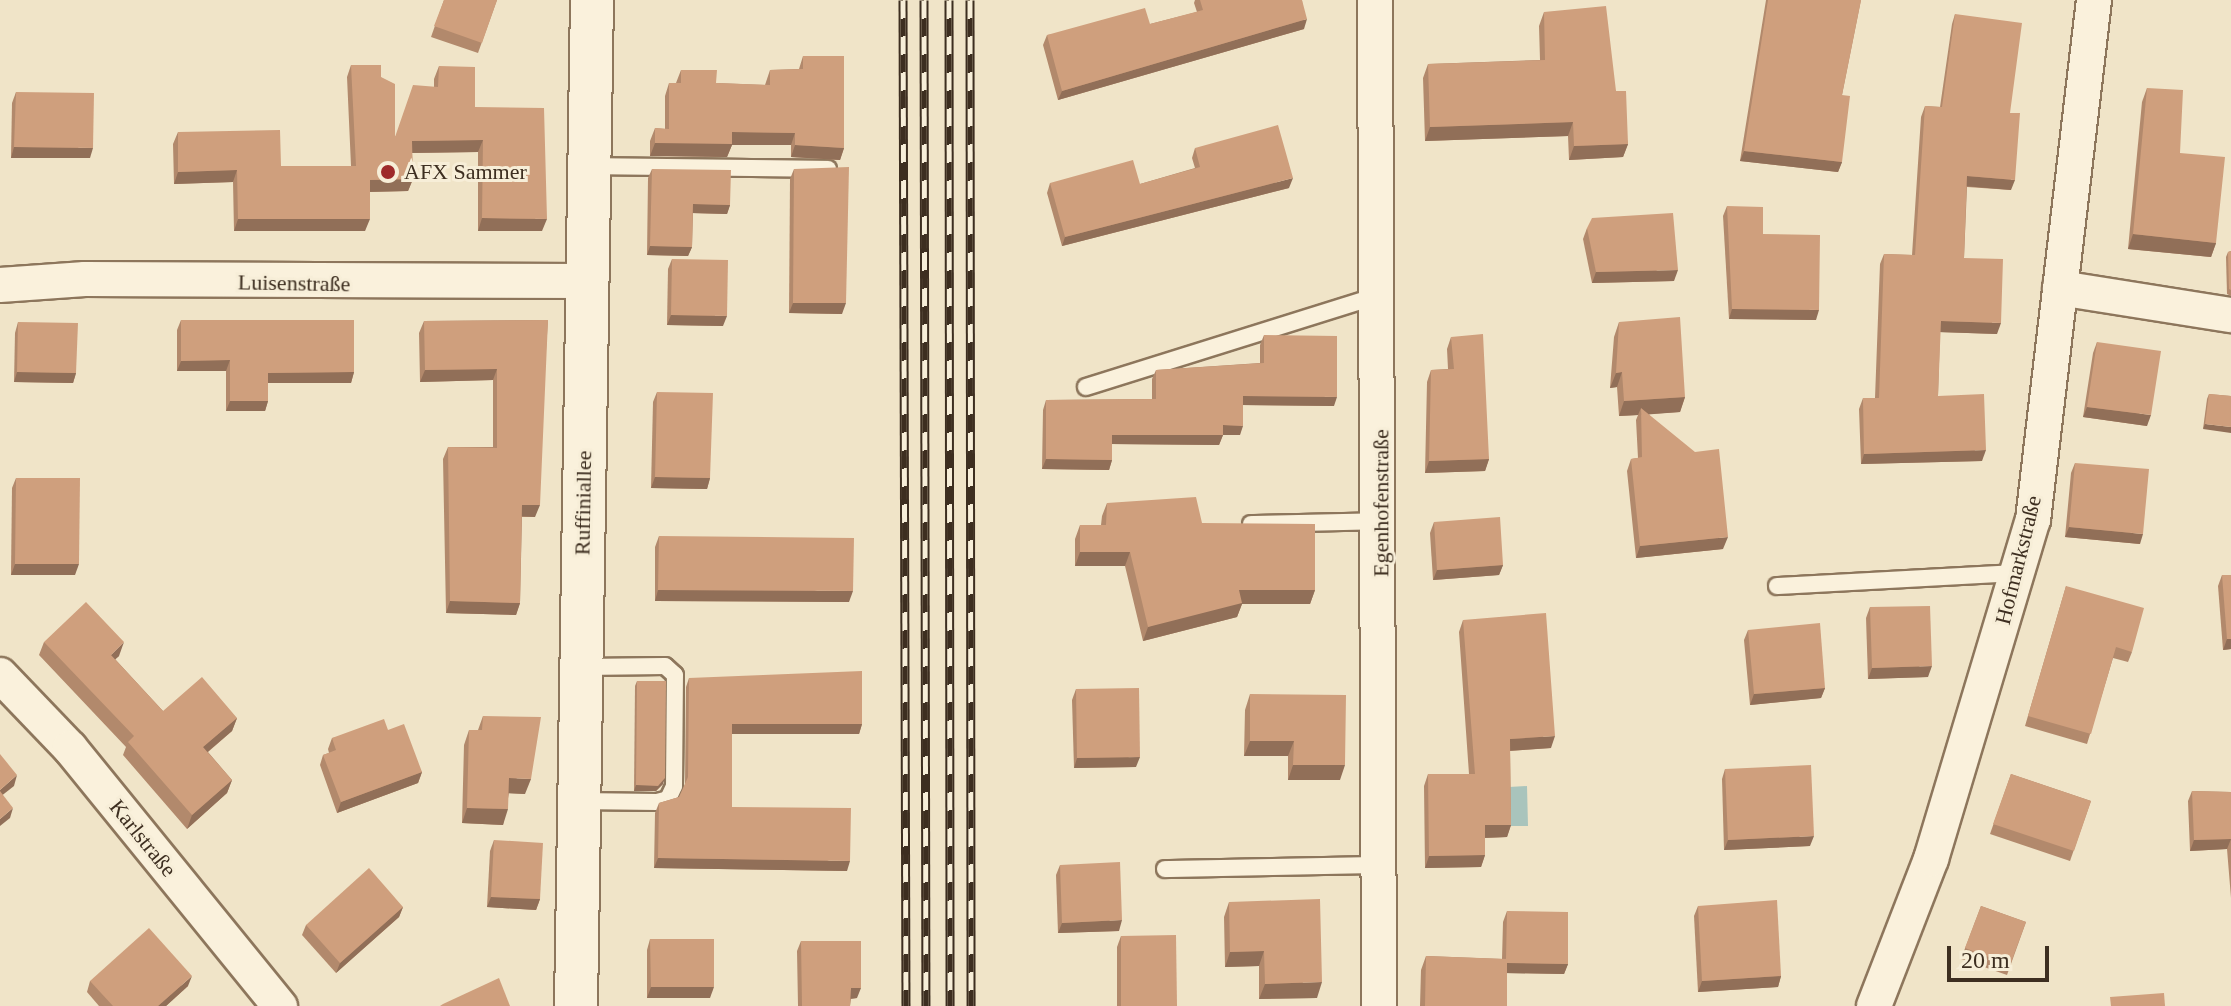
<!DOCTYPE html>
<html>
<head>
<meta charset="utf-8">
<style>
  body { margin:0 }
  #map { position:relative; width:2231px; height:1006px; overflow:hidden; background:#f0e4c8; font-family:"Times New Roman",serif }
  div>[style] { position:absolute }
  .water>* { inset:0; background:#a9c4bc }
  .roads { filter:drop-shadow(2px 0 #8d765c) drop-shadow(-2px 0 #8d765c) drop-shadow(0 2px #8d765c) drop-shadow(0 -2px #8d765c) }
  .service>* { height:16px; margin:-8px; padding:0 8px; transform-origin:8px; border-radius:8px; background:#faf1dc }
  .minor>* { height:34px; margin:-17px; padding:0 17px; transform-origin:17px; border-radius:17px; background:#faf1dc }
  .tertiary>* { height:42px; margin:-21px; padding:0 21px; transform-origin:21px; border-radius:21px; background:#faf1dc }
  .rail>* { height:9px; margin-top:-4.5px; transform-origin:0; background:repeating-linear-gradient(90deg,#f7eed8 0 18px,#3d2e20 0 36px); box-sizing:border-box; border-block:2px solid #3d2e20 }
  .wall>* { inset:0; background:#b2896c }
  .shaded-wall>* { inset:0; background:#916f58 }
  .building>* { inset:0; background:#cf9f7d }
  .dots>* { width:22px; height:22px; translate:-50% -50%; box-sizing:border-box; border:4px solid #f7eed8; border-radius:50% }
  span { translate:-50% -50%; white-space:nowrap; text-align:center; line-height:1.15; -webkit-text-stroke:6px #f7eed8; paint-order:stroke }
  .poi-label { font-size:22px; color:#3d2e20 }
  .left { translate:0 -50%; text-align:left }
  .street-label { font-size:22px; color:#3d2e20 }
  .scale { position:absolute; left:1947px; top:946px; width:102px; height:36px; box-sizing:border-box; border:4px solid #3d2e20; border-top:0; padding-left:10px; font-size:24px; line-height:28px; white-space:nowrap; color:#3d2e20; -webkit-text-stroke:6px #f7eed8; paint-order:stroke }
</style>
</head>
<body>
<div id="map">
  <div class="water">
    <i style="clip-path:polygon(1527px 786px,1528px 826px,1509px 826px,1509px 787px)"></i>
  </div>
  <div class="roads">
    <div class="service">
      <i style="left:591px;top:166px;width:237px;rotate:0.7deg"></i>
      <i style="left:1086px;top:387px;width:307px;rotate:-17.4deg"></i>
      <i style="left:1251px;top:524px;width:129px;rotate:-1.3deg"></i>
      <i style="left:1777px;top:586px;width:241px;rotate:-3.1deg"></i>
      <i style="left:578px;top:801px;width:79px;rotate:0.7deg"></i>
      <i style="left:657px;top:802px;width:11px;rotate:-15deg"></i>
      <i style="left:668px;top:799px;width:14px;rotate:-65deg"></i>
      <i style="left:674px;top:786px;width:111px;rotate:-89.5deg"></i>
      <i style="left:675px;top:675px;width:13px;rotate:-138deg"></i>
      <i style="left:665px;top:666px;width:83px;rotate:179.3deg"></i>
      <i style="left:1165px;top:869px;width:215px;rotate:-1.1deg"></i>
    </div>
    <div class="minor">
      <i style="left:1375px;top:0;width:1006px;rotate:89.77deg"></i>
      <i style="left:0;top:285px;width:85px;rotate:-4deg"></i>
      <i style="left:85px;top:279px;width:503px;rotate:0.23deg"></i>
      <i style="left:2060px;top:288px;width:173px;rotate:9deg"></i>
      <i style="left:0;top:675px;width:101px;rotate:46.2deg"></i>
      <i style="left:70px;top:748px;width:333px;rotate:50.9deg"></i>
      <i style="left:1874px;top:1006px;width:158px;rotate:-68.8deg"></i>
      <i style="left:1931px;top:859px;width:354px;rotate:-73.3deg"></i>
      <i style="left:2033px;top:520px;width:524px;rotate:-83.31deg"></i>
    </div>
    <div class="tertiary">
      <i style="left:576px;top:1006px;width:1006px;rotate:-89.09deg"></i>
    </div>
  </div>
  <div class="rail">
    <i style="left:903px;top:0;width:1006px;rotate:89.83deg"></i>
    <i style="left:924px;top:0;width:1006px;rotate:89.89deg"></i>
    <i style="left:949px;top:0;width:1006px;rotate:89.94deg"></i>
    <i style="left:970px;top:0;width:1006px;rotate:89.94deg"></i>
  </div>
  <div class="wall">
    <i style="clip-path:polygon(444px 0,497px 0,478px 53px,431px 37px)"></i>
    <i style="clip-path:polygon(1195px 0,1302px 0,1304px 29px,1058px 100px,1043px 45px,1047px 35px,1150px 24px,1197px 12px,1194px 3px)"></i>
    <i style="clip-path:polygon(1766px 0,1861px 0,1842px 95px,1842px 162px,1838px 172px,1740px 161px)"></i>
    <i style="clip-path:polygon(1544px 12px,1616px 91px,1628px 144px,1623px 157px,1569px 160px,1568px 136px,1425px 141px,1423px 78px,1428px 64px,1540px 60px,1539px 26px)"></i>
    <i style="clip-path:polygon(1955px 14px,2010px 113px,2011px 190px,1967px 187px,1964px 258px,1997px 334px,1940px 332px,1938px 396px,1982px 461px,1861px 464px,1859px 409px,1863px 398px,1875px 398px,1880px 264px,1884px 254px,1912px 255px,1921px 117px,1925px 106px,1940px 107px,1952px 24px)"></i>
    <i style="clip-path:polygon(803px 56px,844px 148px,840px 160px,791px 157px,791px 145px,732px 145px,727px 157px,650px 156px,650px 141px,655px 128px,665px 129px,665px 96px,669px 83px,676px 83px,681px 70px,716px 83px,765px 85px,770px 70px,799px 69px)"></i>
    <i style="clip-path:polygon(351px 65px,381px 77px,395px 137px,434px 87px,434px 79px,439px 66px,475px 107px,542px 231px,478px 231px,478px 152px,412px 153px,413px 179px,408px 191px,370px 192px,365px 231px,234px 231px,233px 182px,174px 184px,173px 144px,178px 132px,281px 166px,351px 166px,347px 77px)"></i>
    <i style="clip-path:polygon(2147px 88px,2180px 153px,2216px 243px,2211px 257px,2128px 249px,2142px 102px)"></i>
    <i style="clip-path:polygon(16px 92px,90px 158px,11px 158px,12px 103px)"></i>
    <i style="clip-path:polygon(1195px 148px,1289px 188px,1062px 246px,1047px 193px,1050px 183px,1140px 184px,1195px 168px,1192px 158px)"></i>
    <i style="clip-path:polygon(652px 169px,730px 205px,727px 214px,693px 213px,692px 247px,688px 256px,647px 255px,648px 178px)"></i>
    <i style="clip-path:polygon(794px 169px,842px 314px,789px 313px,790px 179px)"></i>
    <i style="clip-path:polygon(1727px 206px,1763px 234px,1816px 320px,1729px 319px,1723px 216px)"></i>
    <i style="clip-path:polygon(1587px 228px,1674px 281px,1592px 283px,1583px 239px)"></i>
    <i style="clip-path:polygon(2231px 251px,2231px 296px,2227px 294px,2226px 257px,2228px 252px)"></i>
    <i style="clip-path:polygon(672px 259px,723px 326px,667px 325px,668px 269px)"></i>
    <i style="clip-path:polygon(181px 320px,354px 372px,351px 383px,268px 383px,268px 401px,265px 411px,226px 411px,226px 371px,177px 371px,177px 330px)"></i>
    <i style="clip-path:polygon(548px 320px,535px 517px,522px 517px,520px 603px,516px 615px,446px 613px,443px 459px,448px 447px,493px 447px,493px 380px,420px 382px,419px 333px,424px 321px)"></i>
    <i style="clip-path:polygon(18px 322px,76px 373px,73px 383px,14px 382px,15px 333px)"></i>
    <i style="clip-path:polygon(1619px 322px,1685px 397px,1680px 412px,1649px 414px,1723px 549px,1636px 558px,1627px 471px,1631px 459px,1638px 458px,1636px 420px,1638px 415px,1619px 416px,1617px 387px,1610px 388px,1614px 337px)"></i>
    <i style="clip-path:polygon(1264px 335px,1334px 406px,1243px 405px,1240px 435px,1223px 435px,1219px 445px,1112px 444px,1112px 460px,1109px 470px,1042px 469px,1043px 410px,1046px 400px,1152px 399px,1152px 379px,1156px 370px,1260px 363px,1260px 345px)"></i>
    <i style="clip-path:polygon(1451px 337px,1489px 459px,1485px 471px,1425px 473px,1427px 382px,1431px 370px,1448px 369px,1447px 349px)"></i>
    <i style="clip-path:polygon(2097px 342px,2147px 426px,2083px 417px,2093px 353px)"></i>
    <i style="clip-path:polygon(657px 392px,710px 478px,707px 489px,651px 488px,653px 402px)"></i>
    <i style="clip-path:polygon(2209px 394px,2231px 396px,2203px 429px,2207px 399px)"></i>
    <i style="clip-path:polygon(2075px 463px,2140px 544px,2065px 537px,2071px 473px)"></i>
    <i style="clip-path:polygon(16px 478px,75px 575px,11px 575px,12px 488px)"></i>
    <i style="clip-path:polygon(1107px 503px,1202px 523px,1315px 590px,1310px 604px,1242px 604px,1237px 617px,1143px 641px,1125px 566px,1075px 566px,1075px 539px,1080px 525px,1101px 525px,1102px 516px)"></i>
    <i style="clip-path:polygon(1434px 522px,1503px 565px,1499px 575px,1433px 580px,1430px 533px)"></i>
    <i style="clip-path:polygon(659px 536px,849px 602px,655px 601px,655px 547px)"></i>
    <i style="clip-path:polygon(2222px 575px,2231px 575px,2231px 649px,2223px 650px,2218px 586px)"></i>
    <i style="clip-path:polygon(2066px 586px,2132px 652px,2128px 662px,2113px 658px,2087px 744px,2025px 726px)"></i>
    <i style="clip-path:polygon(1870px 607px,1928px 677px,1868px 679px,1866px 618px)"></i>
    <i style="clip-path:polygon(1463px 620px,1551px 748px,1510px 751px,1511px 825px,1507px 837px,1485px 838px,1485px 855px,1481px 867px,1425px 868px,1424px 786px,1428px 774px,1469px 774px,1459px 632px)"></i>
    <i style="clip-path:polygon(1748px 630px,1825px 688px,1821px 698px,1750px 705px,1744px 640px)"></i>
    <i style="clip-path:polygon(44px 642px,119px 656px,115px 659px,163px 711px,237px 718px,232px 731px,208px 752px,232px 780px,227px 793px,187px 829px,123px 755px,126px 747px,39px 655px)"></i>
    <i style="clip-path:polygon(689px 678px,862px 724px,859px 734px,732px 734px,732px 807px,847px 871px,654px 868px,655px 813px,659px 803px,679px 797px,685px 785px,686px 687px)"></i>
    <i style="clip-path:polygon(637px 681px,663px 784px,656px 791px,634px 791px,635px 686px)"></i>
    <i style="clip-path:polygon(1076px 689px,1136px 767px,1074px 768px,1072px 700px)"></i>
    <i style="clip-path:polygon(1250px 694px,1340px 780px,1288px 780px,1288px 756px,1244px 756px,1245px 710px)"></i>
    <i style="clip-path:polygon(483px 716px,525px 794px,509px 793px,503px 825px,462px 823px,464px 745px,469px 730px,478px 730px)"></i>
    <i style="clip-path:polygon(388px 730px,422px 772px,418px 783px,337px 813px,320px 765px,323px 755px,329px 753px,328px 749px,332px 738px)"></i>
    <i style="clip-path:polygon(1725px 769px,1810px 846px,1724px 850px,1722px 779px)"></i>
    <i style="clip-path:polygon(2011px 774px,2091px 801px,2070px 861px,1990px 834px)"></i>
    <i style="clip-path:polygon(2192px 791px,2231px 792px,2231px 898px,2227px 849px,2190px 851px,2188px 801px)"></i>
    <i style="clip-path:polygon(494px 840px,540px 899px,536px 910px,487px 907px,490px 851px)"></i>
    <i style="clip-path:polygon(1060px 865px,1119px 931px,1058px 933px,1056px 875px)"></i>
    <i style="clip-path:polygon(1229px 902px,1317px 998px,1259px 999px,1259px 966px,1225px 967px,1224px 917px)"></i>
    <i style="clip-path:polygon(1698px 906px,1781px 976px,1778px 987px,1698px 992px,1694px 916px)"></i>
    <i style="clip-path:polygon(1981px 906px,2026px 922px,2007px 975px,1961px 959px)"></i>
    <i style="clip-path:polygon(403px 907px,399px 917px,336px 973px,302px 935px,306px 925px)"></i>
    <i style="clip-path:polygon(1507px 911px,1568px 964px,1564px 974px,1507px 973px,1507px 1006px,1420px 1006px,1421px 970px,1426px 956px,1502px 959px,1503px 922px)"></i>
    <i style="clip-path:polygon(1121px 936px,1177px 1006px,1117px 1006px,1117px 947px)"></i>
    <i style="clip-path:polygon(650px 939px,710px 998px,647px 998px,647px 950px)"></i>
    <i style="clip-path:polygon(801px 941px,857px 998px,851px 999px,850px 1006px,798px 1006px,797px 951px)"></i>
    <i style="clip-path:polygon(90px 981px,188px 986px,166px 1006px,99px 1006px,87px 992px)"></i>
  </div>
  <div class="shaded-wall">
    <i style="clip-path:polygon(1307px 19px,1304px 29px,1058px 100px,1062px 91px)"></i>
    <i style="clip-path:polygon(1573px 122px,1568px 136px,1425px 141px,1430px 127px)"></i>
    <i style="clip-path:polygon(732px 132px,795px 133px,791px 145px,732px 145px,727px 157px,650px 156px,655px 143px)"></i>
    <i style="clip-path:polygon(483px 140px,478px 152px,408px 153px,412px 141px)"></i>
    <i style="clip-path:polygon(1628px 144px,1623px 157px,1569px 160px,1574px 146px)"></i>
    <i style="clip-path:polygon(795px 145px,844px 148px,840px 160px,791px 157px)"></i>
    <i style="clip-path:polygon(14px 147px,93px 148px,90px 158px,11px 158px)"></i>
    <i style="clip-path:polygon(1744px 151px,1842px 162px,1838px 172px,1740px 161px)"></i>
    <i style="clip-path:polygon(237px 170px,233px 182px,174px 184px,178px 172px)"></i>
    <i style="clip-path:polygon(1967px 176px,2015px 180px,2011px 190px,1964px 186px)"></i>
    <i style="clip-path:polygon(1293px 178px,1289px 188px,1062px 246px,1065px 237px)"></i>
    <i style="clip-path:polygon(413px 179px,408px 191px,365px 192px,370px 180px)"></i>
    <i style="clip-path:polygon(693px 204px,730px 205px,727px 214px,690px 213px)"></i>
    <i style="clip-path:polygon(482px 218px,547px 219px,542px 231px,478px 231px)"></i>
    <i style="clip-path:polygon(238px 219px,370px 219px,365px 231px,234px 231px)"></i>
    <i style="clip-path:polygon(2133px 234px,2216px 243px,2211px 257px,2128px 249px)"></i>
    <i style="clip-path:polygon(650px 246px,692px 247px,688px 256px,647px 255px)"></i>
    <i style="clip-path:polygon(1678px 270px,1674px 281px,1592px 283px,1596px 272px)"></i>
    <i style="clip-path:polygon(793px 303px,846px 303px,842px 314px,789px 313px)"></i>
    <i style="clip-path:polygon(1732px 309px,1819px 310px,1816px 320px,1729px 319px)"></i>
    <i style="clip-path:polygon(671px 315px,727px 316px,723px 326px,667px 325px)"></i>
    <i style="clip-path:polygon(1941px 321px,2001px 323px,1997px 334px,1937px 332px)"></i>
    <i style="clip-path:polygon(230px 360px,226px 371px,177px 371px,181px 361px)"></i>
    <i style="clip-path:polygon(497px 369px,493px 380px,420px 382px,425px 370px)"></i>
    <i style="clip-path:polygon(17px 372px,76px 373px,73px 383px,14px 382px)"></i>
    <i style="clip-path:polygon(354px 372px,351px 383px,265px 383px,268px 373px)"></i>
    <i style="clip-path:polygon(1622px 372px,1617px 387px,1610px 388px,1616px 373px)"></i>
    <i style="clip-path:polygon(1243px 396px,1337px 397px,1334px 406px,1240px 405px)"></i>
    <i style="clip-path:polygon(1685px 397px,1680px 412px,1641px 415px,1641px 408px,1638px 415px,1619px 416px,1624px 401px)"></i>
    <i style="clip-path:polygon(230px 401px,268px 401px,265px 411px,226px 411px)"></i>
    <i style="clip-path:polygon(2087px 407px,2151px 415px,2147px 426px,2083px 417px)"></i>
    <i style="clip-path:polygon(2205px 424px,2231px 427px,2231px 433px,2203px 429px)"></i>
    <i style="clip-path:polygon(1223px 425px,1243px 426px,1240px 435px,1219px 435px)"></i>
    <i style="clip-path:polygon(1112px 435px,1223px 435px,1219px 445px,1109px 444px)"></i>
    <i style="clip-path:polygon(1986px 450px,1982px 461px,1861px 464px,1864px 454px)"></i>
    <i style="clip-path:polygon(1046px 459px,1112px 460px,1109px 470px,1042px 469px)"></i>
    <i style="clip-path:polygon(1489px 459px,1485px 471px,1425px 473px,1429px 461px)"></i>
    <i style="clip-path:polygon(655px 477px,710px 478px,707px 489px,651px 488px)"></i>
    <i style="clip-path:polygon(522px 505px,540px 505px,535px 517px,518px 516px)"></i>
    <i style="clip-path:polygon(2069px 527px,2143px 534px,2140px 544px,2065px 537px)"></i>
    <i style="clip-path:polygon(1728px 537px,1723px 549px,1636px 558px,1640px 546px)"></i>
    <i style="clip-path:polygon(1080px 552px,1130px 552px,1125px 566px,1075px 566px)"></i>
    <i style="clip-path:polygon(15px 564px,79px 564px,75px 575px,11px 575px)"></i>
    <i style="clip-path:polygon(1503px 565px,1499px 575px,1433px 580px,1437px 570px)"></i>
    <i style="clip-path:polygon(658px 590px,853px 591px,849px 602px,655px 601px)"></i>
    <i style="clip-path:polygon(1239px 590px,1315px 590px,1310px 604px,1242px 604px,1237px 617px,1143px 641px,1148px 627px)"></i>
    <i style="clip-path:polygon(450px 601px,520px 603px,516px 615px,446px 613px)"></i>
    <i style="clip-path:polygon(2227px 639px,2231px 639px,2231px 649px,2223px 650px)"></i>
    <i style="clip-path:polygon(124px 642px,119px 656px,106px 668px,111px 655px)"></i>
    <i style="clip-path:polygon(1932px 666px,1928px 677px,1868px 679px,1872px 668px)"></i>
    <i style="clip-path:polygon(1825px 688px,1821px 698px,1750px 705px,1754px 694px)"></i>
    <i style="clip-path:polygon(237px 718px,232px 731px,198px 760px,203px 747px)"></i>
    <i style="clip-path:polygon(732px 724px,862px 724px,859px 734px,729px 734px)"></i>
    <i style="clip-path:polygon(1555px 736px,1551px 748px,1506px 751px,1510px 739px)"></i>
    <i style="clip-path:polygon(1250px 741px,1294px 741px,1288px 756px,1244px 756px)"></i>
    <i style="clip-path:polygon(1140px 757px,1136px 767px,1074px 768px,1077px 758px)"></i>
    <i style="clip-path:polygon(1293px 765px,1345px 765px,1340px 780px,1288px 780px)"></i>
    <i style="clip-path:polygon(422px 772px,418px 783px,337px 813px,341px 802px)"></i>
    <i style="clip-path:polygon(17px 775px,14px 786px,0 797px,0 790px)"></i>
    <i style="clip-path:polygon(509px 778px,531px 779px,525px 794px,504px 793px)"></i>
    <i style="clip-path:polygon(665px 778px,663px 784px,656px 791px,634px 791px,636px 785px)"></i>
    <i style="clip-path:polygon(232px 780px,227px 793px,187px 829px,192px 815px)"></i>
    <i style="clip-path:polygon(13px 808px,10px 818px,0 826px,0 819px)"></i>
    <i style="clip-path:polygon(467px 808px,508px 809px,503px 825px,462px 823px)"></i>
    <i style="clip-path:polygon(1485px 825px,1511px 825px,1507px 837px,1481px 838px)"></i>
    <i style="clip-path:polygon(1814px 836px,1810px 846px,1724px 850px,1728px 840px)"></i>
    <i style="clip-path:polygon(2231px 839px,2227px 849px,2190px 851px,2194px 840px)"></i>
    <i style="clip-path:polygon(1485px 855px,1481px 867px,1425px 868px,1429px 856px)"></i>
    <i style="clip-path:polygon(658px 858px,850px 861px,847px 871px,654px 868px)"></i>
    <i style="clip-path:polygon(491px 897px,540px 899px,536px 910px,487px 907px)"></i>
    <i style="clip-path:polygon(403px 907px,399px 917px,336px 973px,340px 963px)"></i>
    <i style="clip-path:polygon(1122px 920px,1119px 931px,1058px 933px,1062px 923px)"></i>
    <i style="clip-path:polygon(1264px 951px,1259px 966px,1225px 967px,1230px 952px)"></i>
    <i style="clip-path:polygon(1506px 963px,1568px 964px,1564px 974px,1502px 973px)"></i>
    <i style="clip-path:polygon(192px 976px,188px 986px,166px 1006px,158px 1006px)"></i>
    <i style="clip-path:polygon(1781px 976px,1778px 987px,1698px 992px,1702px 981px)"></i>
    <i style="clip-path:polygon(1322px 982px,1317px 998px,1259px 999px,1265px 984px)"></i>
    <i style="clip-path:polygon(651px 987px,714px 987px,710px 998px,647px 998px)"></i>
    <i style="clip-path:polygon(851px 988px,861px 988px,857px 998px,847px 999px)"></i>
  </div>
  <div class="building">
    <i style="clip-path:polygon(444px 0,497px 0,482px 43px,434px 26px)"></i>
    <i style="clip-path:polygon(1200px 0,1302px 0,1307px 19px,1062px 91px,1047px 35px,1145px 8px,1150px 24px,1203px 10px)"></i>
    <i style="clip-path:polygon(1768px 0,1861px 0,1842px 95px,1850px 96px,1842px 162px,1744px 151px)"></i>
    <i style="clip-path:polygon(1606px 6px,1616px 91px,1626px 91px,1628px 144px,1574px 146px,1573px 122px,1430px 127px,1428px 64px,1545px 60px,1544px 12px)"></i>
    <i style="clip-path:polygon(1955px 14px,2022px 23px,2010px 113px,2020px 113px,2015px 180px,1967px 176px,1964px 258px,2003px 259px,2001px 323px,1941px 321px,1938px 396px,1984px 394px,1986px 450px,1864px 454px,1863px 398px,1879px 398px,1884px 254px,1915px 255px,1925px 106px,1942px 107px)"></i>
    <i style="clip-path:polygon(803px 56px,844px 56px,844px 148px,795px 145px,795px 133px,732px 132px,732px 144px,655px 143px,655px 128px,669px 129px,669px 83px,681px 83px,681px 70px,717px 70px,716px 83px,770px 85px,770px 70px,803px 69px)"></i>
    <i style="clip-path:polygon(351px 65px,381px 65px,381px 77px,395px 84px,395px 137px,413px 85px,438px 87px,439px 66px,475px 67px,475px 107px,544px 108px,547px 219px,482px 218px,483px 140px,412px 141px,413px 179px,370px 180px,370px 219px,238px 219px,237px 170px,178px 172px,178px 132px,280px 130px,281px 166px,356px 166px)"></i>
    <i style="clip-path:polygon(2147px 88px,2183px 90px,2180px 153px,2225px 157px,2216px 243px,2133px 234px)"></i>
    <i style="clip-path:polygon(16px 92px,94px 93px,93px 148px,14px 147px)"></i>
    <i style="clip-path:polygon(1278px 125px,1293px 178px,1065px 237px,1050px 183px,1133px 160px,1140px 184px,1200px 167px,1195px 148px)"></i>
    <i style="clip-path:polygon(849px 167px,846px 303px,793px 303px,794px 169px)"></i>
    <i style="clip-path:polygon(652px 169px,731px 170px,730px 205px,693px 204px,692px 247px,650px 246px)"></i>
    <i style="clip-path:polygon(1727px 206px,1763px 207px,1763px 234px,1820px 235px,1819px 310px,1732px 309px)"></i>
    <i style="clip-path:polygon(1673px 213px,1678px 270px,1596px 272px,1587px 228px,1592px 218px)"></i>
    <i style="clip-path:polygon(2231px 251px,2231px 290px,2229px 289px,2228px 252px)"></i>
    <i style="clip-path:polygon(672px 259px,728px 260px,727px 316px,671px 315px)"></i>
    <i style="clip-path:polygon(1680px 317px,1685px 397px,1624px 401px,1622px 372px,1616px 373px,1619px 322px)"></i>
    <i style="clip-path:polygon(181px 320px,354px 320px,354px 372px,268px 373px,268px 401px,230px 401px,230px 360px,181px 361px)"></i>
    <i style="clip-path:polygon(548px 320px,540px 505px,522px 505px,520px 603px,450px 601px,448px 447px,497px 448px,497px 369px,425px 370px,424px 321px)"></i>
    <i style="clip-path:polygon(18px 322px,78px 323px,76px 373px,17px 372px)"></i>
    <i style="clip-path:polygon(1483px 334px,1489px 459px,1429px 461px,1431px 370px,1454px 369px,1451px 337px)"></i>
    <i style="clip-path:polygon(1264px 335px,1337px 336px,1337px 397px,1243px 396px,1243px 426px,1223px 425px,1223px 435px,1112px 435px,1112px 460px,1046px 459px,1046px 400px,1156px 399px,1156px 370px,1264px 363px)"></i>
    <i style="clip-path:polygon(2097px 342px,2161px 351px,2151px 415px,2087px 407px)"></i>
    <i style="clip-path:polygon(657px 392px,713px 393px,710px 478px,655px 477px)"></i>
    <i style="clip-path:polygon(2209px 394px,2231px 396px,2231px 427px,2205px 424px)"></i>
    <i style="clip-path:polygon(1641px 408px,1695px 452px,1719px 449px,1728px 537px,1640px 546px,1631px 459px,1642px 457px)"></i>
    <i style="clip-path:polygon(2075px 463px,2149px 469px,2143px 534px,2069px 527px)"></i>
    <i style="clip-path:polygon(16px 478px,80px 478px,79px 564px,15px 564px)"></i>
    <i style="clip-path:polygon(1196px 497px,1202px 523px,1315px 524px,1315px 590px,1239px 590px,1242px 603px,1148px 627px,1130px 552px,1080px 552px,1080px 525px,1106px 525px,1107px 503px)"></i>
    <i style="clip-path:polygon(1500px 517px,1503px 565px,1437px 570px,1434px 522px)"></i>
    <i style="clip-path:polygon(659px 536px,854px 538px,853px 591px,658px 590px)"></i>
    <i style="clip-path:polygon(2222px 575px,2231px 575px,2231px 639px,2227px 639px)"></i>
    <i style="clip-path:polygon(2066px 586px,2144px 608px,2132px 652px,2116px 647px,2091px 734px,2028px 716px)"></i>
    <i style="clip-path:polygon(86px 602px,124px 642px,111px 655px,163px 711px,202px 677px,237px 718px,203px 747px,232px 780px,192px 815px,128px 742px,134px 736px,44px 642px)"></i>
    <i style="clip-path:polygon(1930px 606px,1932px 666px,1872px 668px,1870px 607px)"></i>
    <i style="clip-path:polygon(1546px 613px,1555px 736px,1510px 739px,1511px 825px,1485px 825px,1485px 855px,1429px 856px,1428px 774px,1475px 774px,1463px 620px)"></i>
    <i style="clip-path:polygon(1820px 623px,1825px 688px,1754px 694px,1748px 630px)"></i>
    <i style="clip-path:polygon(862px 671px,862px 724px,732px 724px,732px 807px,851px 808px,850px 861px,658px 858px,659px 803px,679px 797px,688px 777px,689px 678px)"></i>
    <i style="clip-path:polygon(637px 681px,666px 681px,665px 778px,658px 786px,636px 785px)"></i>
    <i style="clip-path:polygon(1139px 688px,1140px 757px,1077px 758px,1076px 689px)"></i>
    <i style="clip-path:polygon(1250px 694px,1346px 695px,1345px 765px,1293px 765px,1294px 741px,1250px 741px)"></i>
    <i style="clip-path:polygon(483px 716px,541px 717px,531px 779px,509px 778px,508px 809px,467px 808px,469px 730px,482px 730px)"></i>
    <i style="clip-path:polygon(384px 719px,388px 730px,404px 724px,422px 772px,341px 802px,323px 755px,336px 750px,332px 738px)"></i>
    <i style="clip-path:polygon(0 754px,17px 775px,0 790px)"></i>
    <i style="clip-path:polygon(1811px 765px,1814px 836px,1728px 840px,1725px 769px)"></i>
    <i style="clip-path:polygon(2011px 774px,2091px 801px,2074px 851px,1993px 824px)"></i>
    <i style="clip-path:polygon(0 791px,13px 808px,0 819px)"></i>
    <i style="clip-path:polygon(2192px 791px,2231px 792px,2231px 842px,2231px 839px,2194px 840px)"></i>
    <i style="clip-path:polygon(494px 840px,543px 843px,540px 899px,491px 897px)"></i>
    <i style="clip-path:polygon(1120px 862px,1122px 920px,1062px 923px,1060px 865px)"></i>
    <i style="clip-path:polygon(369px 868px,403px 907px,340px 963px,306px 925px)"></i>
    <i style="clip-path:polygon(1320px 899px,1322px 982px,1265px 984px,1264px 951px,1230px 952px,1229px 902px)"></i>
    <i style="clip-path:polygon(1777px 900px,1781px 976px,1702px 981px,1698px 906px)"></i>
    <i style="clip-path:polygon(1981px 906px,2026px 922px,2010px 965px,1965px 948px)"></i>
    <i style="clip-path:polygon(1507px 911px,1568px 912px,1568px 964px,1507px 963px,1507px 959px,1506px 959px)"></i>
    <i style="clip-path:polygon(149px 928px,192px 976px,158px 1006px,113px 1006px,90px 981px)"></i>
    <i style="clip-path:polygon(1176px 935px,1177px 1006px,1121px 1006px,1121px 936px)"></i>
    <i style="clip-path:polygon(650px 939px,714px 939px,714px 987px,651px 987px)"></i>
    <i style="clip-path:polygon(801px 941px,861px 941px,861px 988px,851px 988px,850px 1006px,802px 1006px)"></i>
    <i style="clip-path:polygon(1426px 956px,1507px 959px,1507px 1006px,1425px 1006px)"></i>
    <i style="clip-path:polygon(499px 978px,510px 1006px,440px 1006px,443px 1004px)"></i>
    <i style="clip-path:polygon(2164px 993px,2165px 1006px,2111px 1006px,2110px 997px)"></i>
  </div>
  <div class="dots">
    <i style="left:388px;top:172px;background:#9e2a2b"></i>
  </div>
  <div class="poi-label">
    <span class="left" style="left:404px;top:172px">AFX Sammer</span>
  </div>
  <div class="street-label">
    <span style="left:294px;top:283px;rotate:1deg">Luisenstraße</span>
    <span style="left:583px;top:503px;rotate:-89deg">Ruffiniallee</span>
    <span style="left:1381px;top:503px;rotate:-90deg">Egenhofenstraße</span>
    <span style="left:2018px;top:560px;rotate:-76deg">Hofmarkstraße</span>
    <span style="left:143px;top:838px;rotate:51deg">Karlstraße</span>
  </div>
  <div class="scale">20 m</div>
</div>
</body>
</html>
